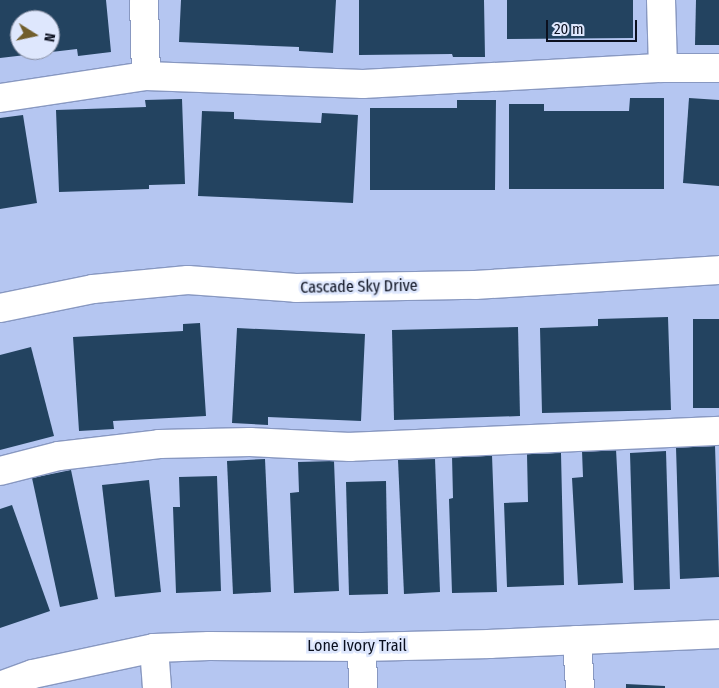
<!DOCTYPE html>
<html>
<head>
<meta charset="utf-8">
<style>
  body { margin:0 }
  #map { position:relative; width:719px; height:688px; overflow:hidden; background:#b5c6f1; font-family:"Fira Sans Condensed",sans-serif }
  div>[style] { position:absolute }
  .building>* { inset:0; background:#234360 }
  .roads { filter:drop-shadow(1px 0 #8898c1) drop-shadow(-1px 0 #8898c1) drop-shadow(0 1px #8898c1) drop-shadow(0 -1px #8898c1) }
  .minor>* { height:28px; margin:-14px; padding:0 14px; transform-origin:14px; border-radius:14px; background:#fff }
  span { translate:-50% -50%; white-space:nowrap; text-align:center; line-height:1.15; -webkit-text-stroke:5px #dee7fd; paint-order:stroke }
  .street-label { font-size:16px; color:#0b101f }
  .north { position:absolute; left:10px; top:10px; width:50px; height:50px; box-sizing:border-box; background:#dee7fd; border:1px solid #8a91a4; border-radius:50%; rotate:100deg; font-size:14px; font-weight:700; line-height:20px; text-align:center; color:#0b101f }
  .north::after { content:''; display:block; margin:auto; width:18px; height:22px; background:#715e2c; clip-path:polygon(50% 0,100% 100%,50% 72%,0 100%) }
  .scale { position:absolute; left:546px; top:20px; width:91px; height:22px; box-sizing:border-box; border:2px solid #0b101f; border-top:0; padding-left:6px; font-size:15px; line-height:18px; white-space:nowrap; color:#0b101f; -webkit-text-stroke:4px #dee7fd; paint-order:stroke }
</style>
</head>
<body>
<div id="map">
  <div class="building">
    <i style="clip-path:polygon(evenodd,0 0,106px 0,111px 52px,78px 56px,77px 49px,0 58px,0 0,20px 20px,50px 20px,50px 50px,20px 50px,20px 20px)"></i>
    <i style="clip-path:polygon(181px 0,336px 0,333px 53px,299px 51px,299px 47px,179px 42px)"></i>
    <i style="clip-path:polygon(359px 0,484px 0,485px 57px,453px 57px,452px 54px,359px 55px)"></i>
    <i style="clip-path:polygon(507px 0,633px 0,633px 38px,507px 39px)"></i>
    <i style="clip-path:polygon(696px 0,719px 0,719px 45px,695px 45px)"></i>
    <i style="clip-path:polygon(630px 98px,664px 98px,664px 189px,509px 189px,509px 104px,544px 104px,544px 111px,629px 111px)"></i>
    <i style="clip-path:polygon(689px 98px,719px 100px,719px 186px,683px 183px)"></i>
    <i style="clip-path:polygon(182px 99px,185px 184px,149px 185px,149px 189px,59px 192px,56px 110px,146px 107px,145px 100px)"></i>
    <i style="clip-path:polygon(457px 100px,496px 100px,495px 190px,370px 190px,370px 108px,457px 108px)"></i>
    <i style="clip-path:polygon(202px 111px,234px 112px,234px 119px,321px 123px,322px 113px,358px 115px,353px 203px,198px 196px)"></i>
    <i style="clip-path:polygon(23px 115px,37px 203px,0 209px,0 118px)"></i>
    <i style="clip-path:polygon(668px 317px,671px 410px,542px 413px,540px 328px,598px 326px,598px 319px)"></i>
    <i style="clip-path:polygon(693px 319px,719px 319px,719px 408px,693px 408px)"></i>
    <i style="clip-path:polygon(200px 323px,206px 416px,113px 421px,114px 429px,79px 431px,73px 337px,183px 331px,183px 324px)"></i>
    <i style="clip-path:polygon(518px 327px,520px 416px,394px 420px,392px 330px)"></i>
    <i style="clip-path:polygon(237px 328px,365px 334px,361px 421px,268px 417px,268px 425px,232px 423px)"></i>
    <i style="clip-path:polygon(31px 347px,54px 436px,0 450px,0 355px)"></i>
    <i style="clip-path:polygon(715px 445px,719px 577px,680px 579px,676px 447px)"></i>
    <i style="clip-path:polygon(616px 449px,623px 583px,578px 585px,572px 478px,583px 477px,582px 451px)"></i>
    <i style="clip-path:polygon(666px 451px,670px 589px,634px 590px,630px 453px)"></i>
    <i style="clip-path:polygon(561px 453px,564px 585px,507px 587px,504px 503px,528px 502px,527px 454px)"></i>
    <i style="clip-path:polygon(492px 455px,497px 592px,452px 593px,449px 499px,453px 498px,452px 456px)"></i>
    <i style="clip-path:polygon(265px 459px,271px 592px,233px 594px,227px 461px)"></i>
    <i style="clip-path:polygon(435px 459px,440px 592px,404px 594px,398px 460px)"></i>
    <i style="clip-path:polygon(334px 461px,339px 591px,294px 593px,290px 493px,299px 492px,298px 462px)"></i>
    <i style="clip-path:polygon(71px 470px,98px 599px,60px 607px,32px 478px)"></i>
    <i style="clip-path:polygon(217px 476px,221px 591px,176px 593px,173px 507px,180px 507px,179px 477px)"></i>
    <i style="clip-path:polygon(149px 480px,161px 592px,115px 597px,102px 485px)"></i>
    <i style="clip-path:polygon(386px 481px,388px 594px,349px 595px,346px 482px)"></i>
    <i style="clip-path:polygon(12px 505px,50px 611px,0 628px,0 509px)"></i>
    <i style="clip-path:polygon(626px 684px,665px 686px,665px 688px,626px 688px)"></i>
  </div>
  <div class="roads">
    <div class="minor">
      <i style="left:144px;top:0;width:76px;rotate:88.5deg"></i>
      <i style="left:661px;top:0;width:68px;rotate:88.3deg"></i>
      <i style="left:0;top:98px;width:148px;rotate:-8.6deg"></i>
      <i style="left:146px;top:76px;width:217px;rotate:2.1deg"></i>
      <i style="left:363px;top:84px;width:300px;rotate:-3.1deg"></i>
      <i style="left:663px;top:68px;width:56px"></i>
      <i style="left:0;top:308px;width:95px;rotate:-11.5deg"></i>
      <i style="left:93px;top:289px;width:95px;rotate:-5.4deg"></i>
      <i style="left:188px;top:280px;width:108px;rotate:4.2deg"></i>
      <i style="left:296px;top:288px;width:179px;rotate:-1deg"></i>
      <i style="left:475px;top:285px;width:244px;rotate:-3.5deg"></i>
      <i style="left:0;top:471px;width:61px;rotate:-14.3deg"></i>
      <i style="left:59px;top:456px;width:101px;rotate:-6.8deg"></i>
      <i style="left:159px;top:444px;width:91px;rotate:-1.3deg"></i>
      <i style="left:250px;top:442px;width:100px;rotate:2.9deg"></i>
      <i style="left:350px;top:447px;width:369px;rotate:-2.5deg"></i>
      <i style="left:577px;top:640px;width:48px;rotate:86.4deg"></i>
      <i style="left:362px;top:647px;width:41px;rotate:88.6deg"></i>
      <i style="left:154px;top:648px;width:40px;rotate:85.7deg"></i>
      <i style="left:0;top:686px;width:35px;rotate:-20deg"></i>
      <i style="left:33px;top:674px;width:124px;rotate:-12.1deg"></i>
      <i style="left:154px;top:648px;width:55px;rotate:-2.1deg"></i>
      <i style="left:209px;top:646px;width:153px;rotate:0.4deg"></i>
      <i style="left:362px;top:647px;width:128px;rotate:-1.3deg"></i>
      <i style="left:490px;top:644px;width:229px;rotate:-2.5deg"></i>
    </div>
  </div>
  <div class="street-label">
    <span style="left:359px;top:287px;rotate:-1deg">Cascade Sky Drive</span>
    <span style="left:357px;top:646px">Lone Ivory Trail</span>
  </div>
  <div class="north">N</div>
  <div class="scale">20 m</div>
</div>
</body>
</html>
